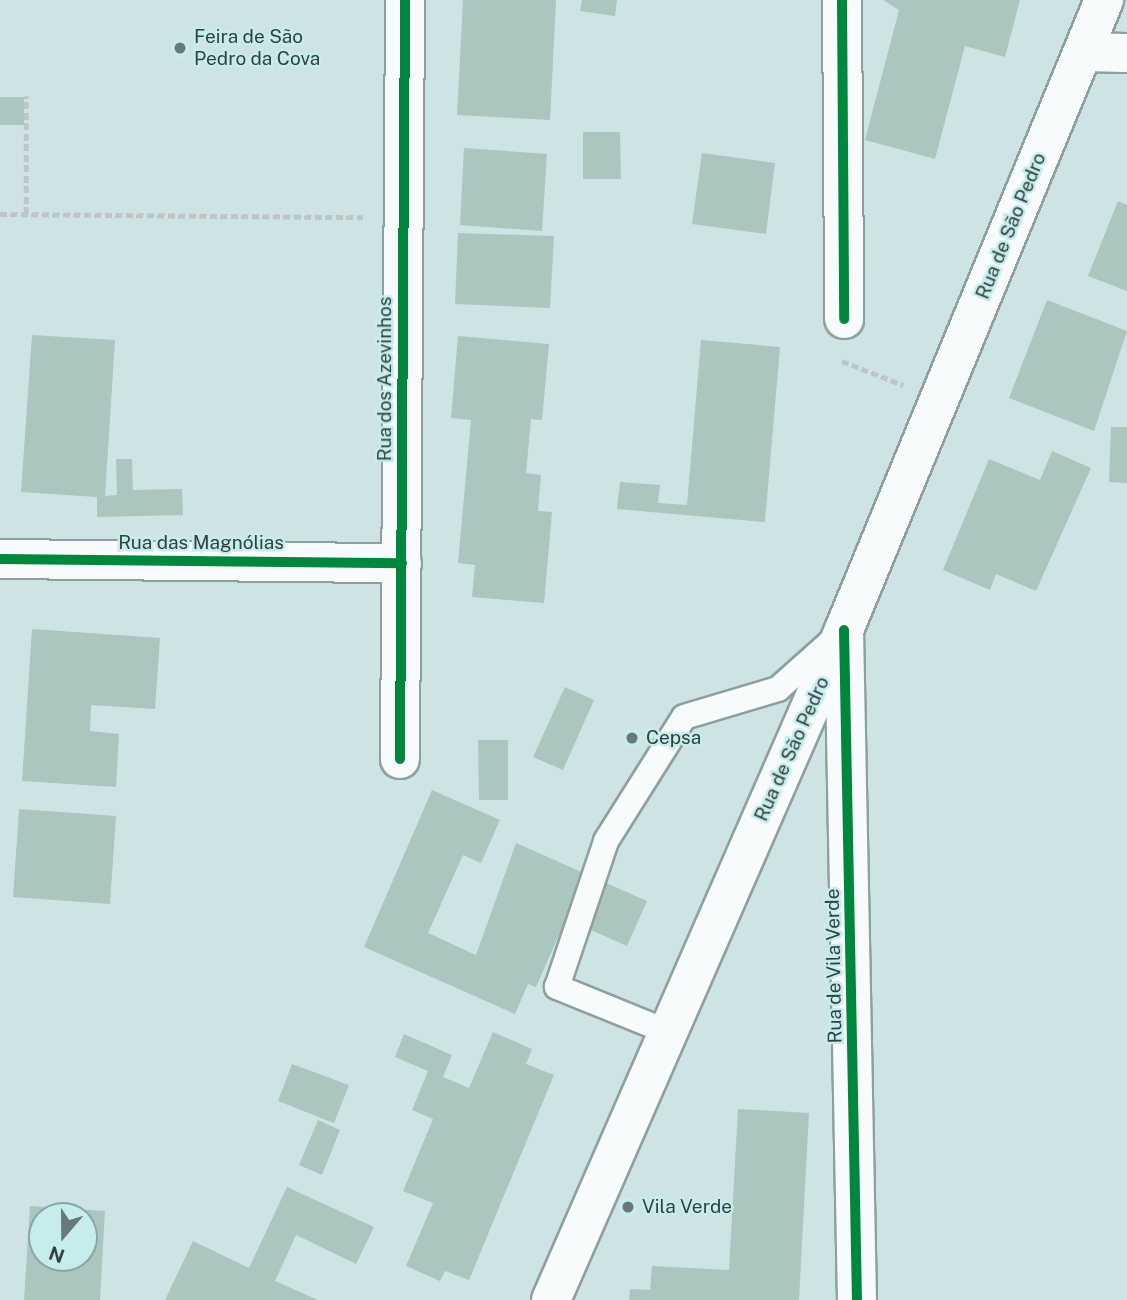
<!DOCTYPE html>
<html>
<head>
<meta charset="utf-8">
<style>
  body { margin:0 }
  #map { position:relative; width:1127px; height:1300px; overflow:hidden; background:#cee4e4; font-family:"Public Sans",sans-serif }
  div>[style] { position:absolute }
  .building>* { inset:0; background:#abc5bf }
  .path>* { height:4.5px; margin-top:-2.25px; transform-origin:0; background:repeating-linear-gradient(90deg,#bdc5c5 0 7px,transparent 0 10.5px) }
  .roads { filter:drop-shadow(2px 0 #8e9f9f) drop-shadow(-2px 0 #8e9f9f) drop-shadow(0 2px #8e9f9f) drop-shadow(0 -2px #8e9f9f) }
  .service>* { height:24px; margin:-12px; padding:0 12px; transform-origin:12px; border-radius:12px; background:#f8fbfb }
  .minor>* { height:38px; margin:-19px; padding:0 19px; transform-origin:19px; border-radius:19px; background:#f8fbfb }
  .primary>* { height:38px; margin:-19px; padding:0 19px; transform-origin:19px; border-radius:19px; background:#f8fbfb }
  .cycleway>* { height:10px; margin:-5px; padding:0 5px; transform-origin:5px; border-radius:5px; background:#00873e }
  .dots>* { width:19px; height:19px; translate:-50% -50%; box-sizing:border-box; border:4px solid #c6ecec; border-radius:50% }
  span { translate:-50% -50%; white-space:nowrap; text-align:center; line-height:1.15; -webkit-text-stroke:5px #c6ecec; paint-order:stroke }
  .poi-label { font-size:19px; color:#314040 }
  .left { translate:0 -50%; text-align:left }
  .street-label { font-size:19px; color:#314040 }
  .north { position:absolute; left:28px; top:1202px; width:70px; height:70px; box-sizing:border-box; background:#c6ecec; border:2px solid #8aa7a7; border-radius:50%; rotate:200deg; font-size:19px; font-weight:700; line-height:28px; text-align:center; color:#314040 }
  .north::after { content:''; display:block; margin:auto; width:24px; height:32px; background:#687979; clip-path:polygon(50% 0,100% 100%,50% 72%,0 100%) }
</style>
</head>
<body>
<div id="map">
  <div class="building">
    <i style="clip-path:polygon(463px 0,556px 0,550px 120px,457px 115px)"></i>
    <i style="clip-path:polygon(582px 0,617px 0,615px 16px,580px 11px)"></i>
    <i style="clip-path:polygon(883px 0,1020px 0,1005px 57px,965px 46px,935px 159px,865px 140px,899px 10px)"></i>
    <i style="clip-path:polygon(0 97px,24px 97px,24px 125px,0 125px)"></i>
    <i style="clip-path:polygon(583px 132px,620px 132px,621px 179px,583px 179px)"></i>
    <i style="clip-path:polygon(464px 148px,547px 154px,542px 231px,460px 225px)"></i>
    <i style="clip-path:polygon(702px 153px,775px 163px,766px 234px,692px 224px)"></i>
    <i style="clip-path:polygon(1118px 201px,1127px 205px,1127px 291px,1088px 276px)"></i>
    <i style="clip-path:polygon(458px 233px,554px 236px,550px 308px,455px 304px)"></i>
    <i style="clip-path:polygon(1047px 300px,1127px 331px,1094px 431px,1009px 398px)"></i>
    <i style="clip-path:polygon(32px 335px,115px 340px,105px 496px,117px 495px,116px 459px,132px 459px,133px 490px,182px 489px,183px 515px,97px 517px,97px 497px,21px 492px)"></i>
    <i style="clip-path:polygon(458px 336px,549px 344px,542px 420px,531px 419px,526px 473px,541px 475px,538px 511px,552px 512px,544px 603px,472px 597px,475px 565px,458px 563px,471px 420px,451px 418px)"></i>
    <i style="clip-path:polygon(701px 340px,780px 347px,765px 522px,617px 509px,620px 482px,660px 485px,658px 503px,687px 505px)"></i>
    <i style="clip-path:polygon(1111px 427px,1127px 427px,1127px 483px,1109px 482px)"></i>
    <i style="clip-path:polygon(1052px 451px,1091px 468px,1036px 591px,996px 574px,990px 590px,943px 570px,989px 459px,1040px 480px)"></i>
    <i style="clip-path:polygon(32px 629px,160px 638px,155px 709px,91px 705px,90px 731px,119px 734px,116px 787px,22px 781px)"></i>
    <i style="clip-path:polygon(565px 687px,594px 700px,563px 770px,533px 757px)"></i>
    <i style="clip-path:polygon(478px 740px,508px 740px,508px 800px,479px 800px)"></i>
    <i style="clip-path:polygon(432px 790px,500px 820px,481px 863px,463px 855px,428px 933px,476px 955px,516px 843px,647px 901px,627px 946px,566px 919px,536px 987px,528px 984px,515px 1014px,364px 947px)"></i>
    <i style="clip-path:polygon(19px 809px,116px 816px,110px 904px,13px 897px)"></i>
    <i style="clip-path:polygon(493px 1032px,532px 1049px,526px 1064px,554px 1075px,469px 1280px,445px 1271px,440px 1281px,406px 1266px,433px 1203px,403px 1191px,433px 1119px,412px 1110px,428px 1071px,395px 1057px,404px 1034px,452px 1055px,443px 1077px,469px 1088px)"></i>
    <i style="clip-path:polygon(292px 1064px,349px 1085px,334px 1123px,278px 1101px)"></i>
    <i style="clip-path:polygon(738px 1109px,809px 1113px,799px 1300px,629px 1300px,630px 1289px,650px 1290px,652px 1266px,729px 1270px)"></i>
    <i style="clip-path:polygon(318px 1120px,340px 1130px,322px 1175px,299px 1165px)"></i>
    <i style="clip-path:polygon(287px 1187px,374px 1227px,356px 1264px,296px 1235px,275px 1281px,318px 1300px,165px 1300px,193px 1241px,249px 1268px)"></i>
    <i style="clip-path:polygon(evenodd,30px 1206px,105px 1211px,100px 1300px,24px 1300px,30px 1206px,42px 1216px,84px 1216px,84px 1258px,42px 1258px,42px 1216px)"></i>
  </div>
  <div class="path">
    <i style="left:0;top:214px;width:363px;rotate:0.5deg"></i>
    <i style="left:26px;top:214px;width:118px;rotate:-90deg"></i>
    <i style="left:842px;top:361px;width:66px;rotate:21.5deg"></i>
  </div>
  <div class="roads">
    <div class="service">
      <i style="left:668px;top:1032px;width:120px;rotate:-157.9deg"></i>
      <i style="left:557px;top:987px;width:154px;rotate:-71.4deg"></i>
      <i style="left:606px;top:841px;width:146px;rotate:-57.8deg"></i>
      <i style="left:684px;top:717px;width:98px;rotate:-16.6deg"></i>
      <i style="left:778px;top:689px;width:76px;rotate:-41.8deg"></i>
    </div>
    <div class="minor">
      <i style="left:842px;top:0;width:319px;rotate:89.6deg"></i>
      <i style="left:1083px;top:52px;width:44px;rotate:1.3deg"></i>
      <i style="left:0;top:559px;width:402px;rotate:0.6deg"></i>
      <i style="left:844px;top:630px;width:670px;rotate:88.89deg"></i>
      <i style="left:400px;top:759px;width:759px;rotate:-89.62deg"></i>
    </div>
    <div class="primary">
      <i style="left:551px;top:1300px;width:731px;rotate:-66.38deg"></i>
      <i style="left:844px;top:630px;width:682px;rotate:-67.57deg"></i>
    </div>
  </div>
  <div class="cycleway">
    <i style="left:842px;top:0;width:319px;rotate:89.6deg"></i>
    <i style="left:0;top:559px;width:402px;rotate:0.6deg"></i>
    <i style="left:844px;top:630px;width:670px;rotate:88.89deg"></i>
    <i style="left:400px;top:759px;width:759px;rotate:-89.62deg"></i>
  </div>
  <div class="dots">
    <i style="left:180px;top:48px;background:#687979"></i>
    <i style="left:632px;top:738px;background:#687979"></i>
    <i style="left:628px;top:1207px;background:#687979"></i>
  </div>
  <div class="poi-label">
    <span class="left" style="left:194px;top:48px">Feira de São<br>Pedro da Cova</span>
    <span class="left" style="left:646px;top:738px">Cepsa</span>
    <span class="left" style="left:642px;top:1207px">Vila Verde</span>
  </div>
  <div class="street-label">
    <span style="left:1011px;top:226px;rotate:-68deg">Rua de São Pedro</span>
    <span style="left:385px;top:379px;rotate:-90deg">Rua dos Azevinhos</span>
    <span style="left:201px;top:543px">Rua das Magnólias</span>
    <span style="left:792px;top:749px;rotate:-66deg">Rua de São Pedro</span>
    <span style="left:834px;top:966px;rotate:-91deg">Rua de Vila Verde</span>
  </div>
  <div class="north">N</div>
</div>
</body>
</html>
